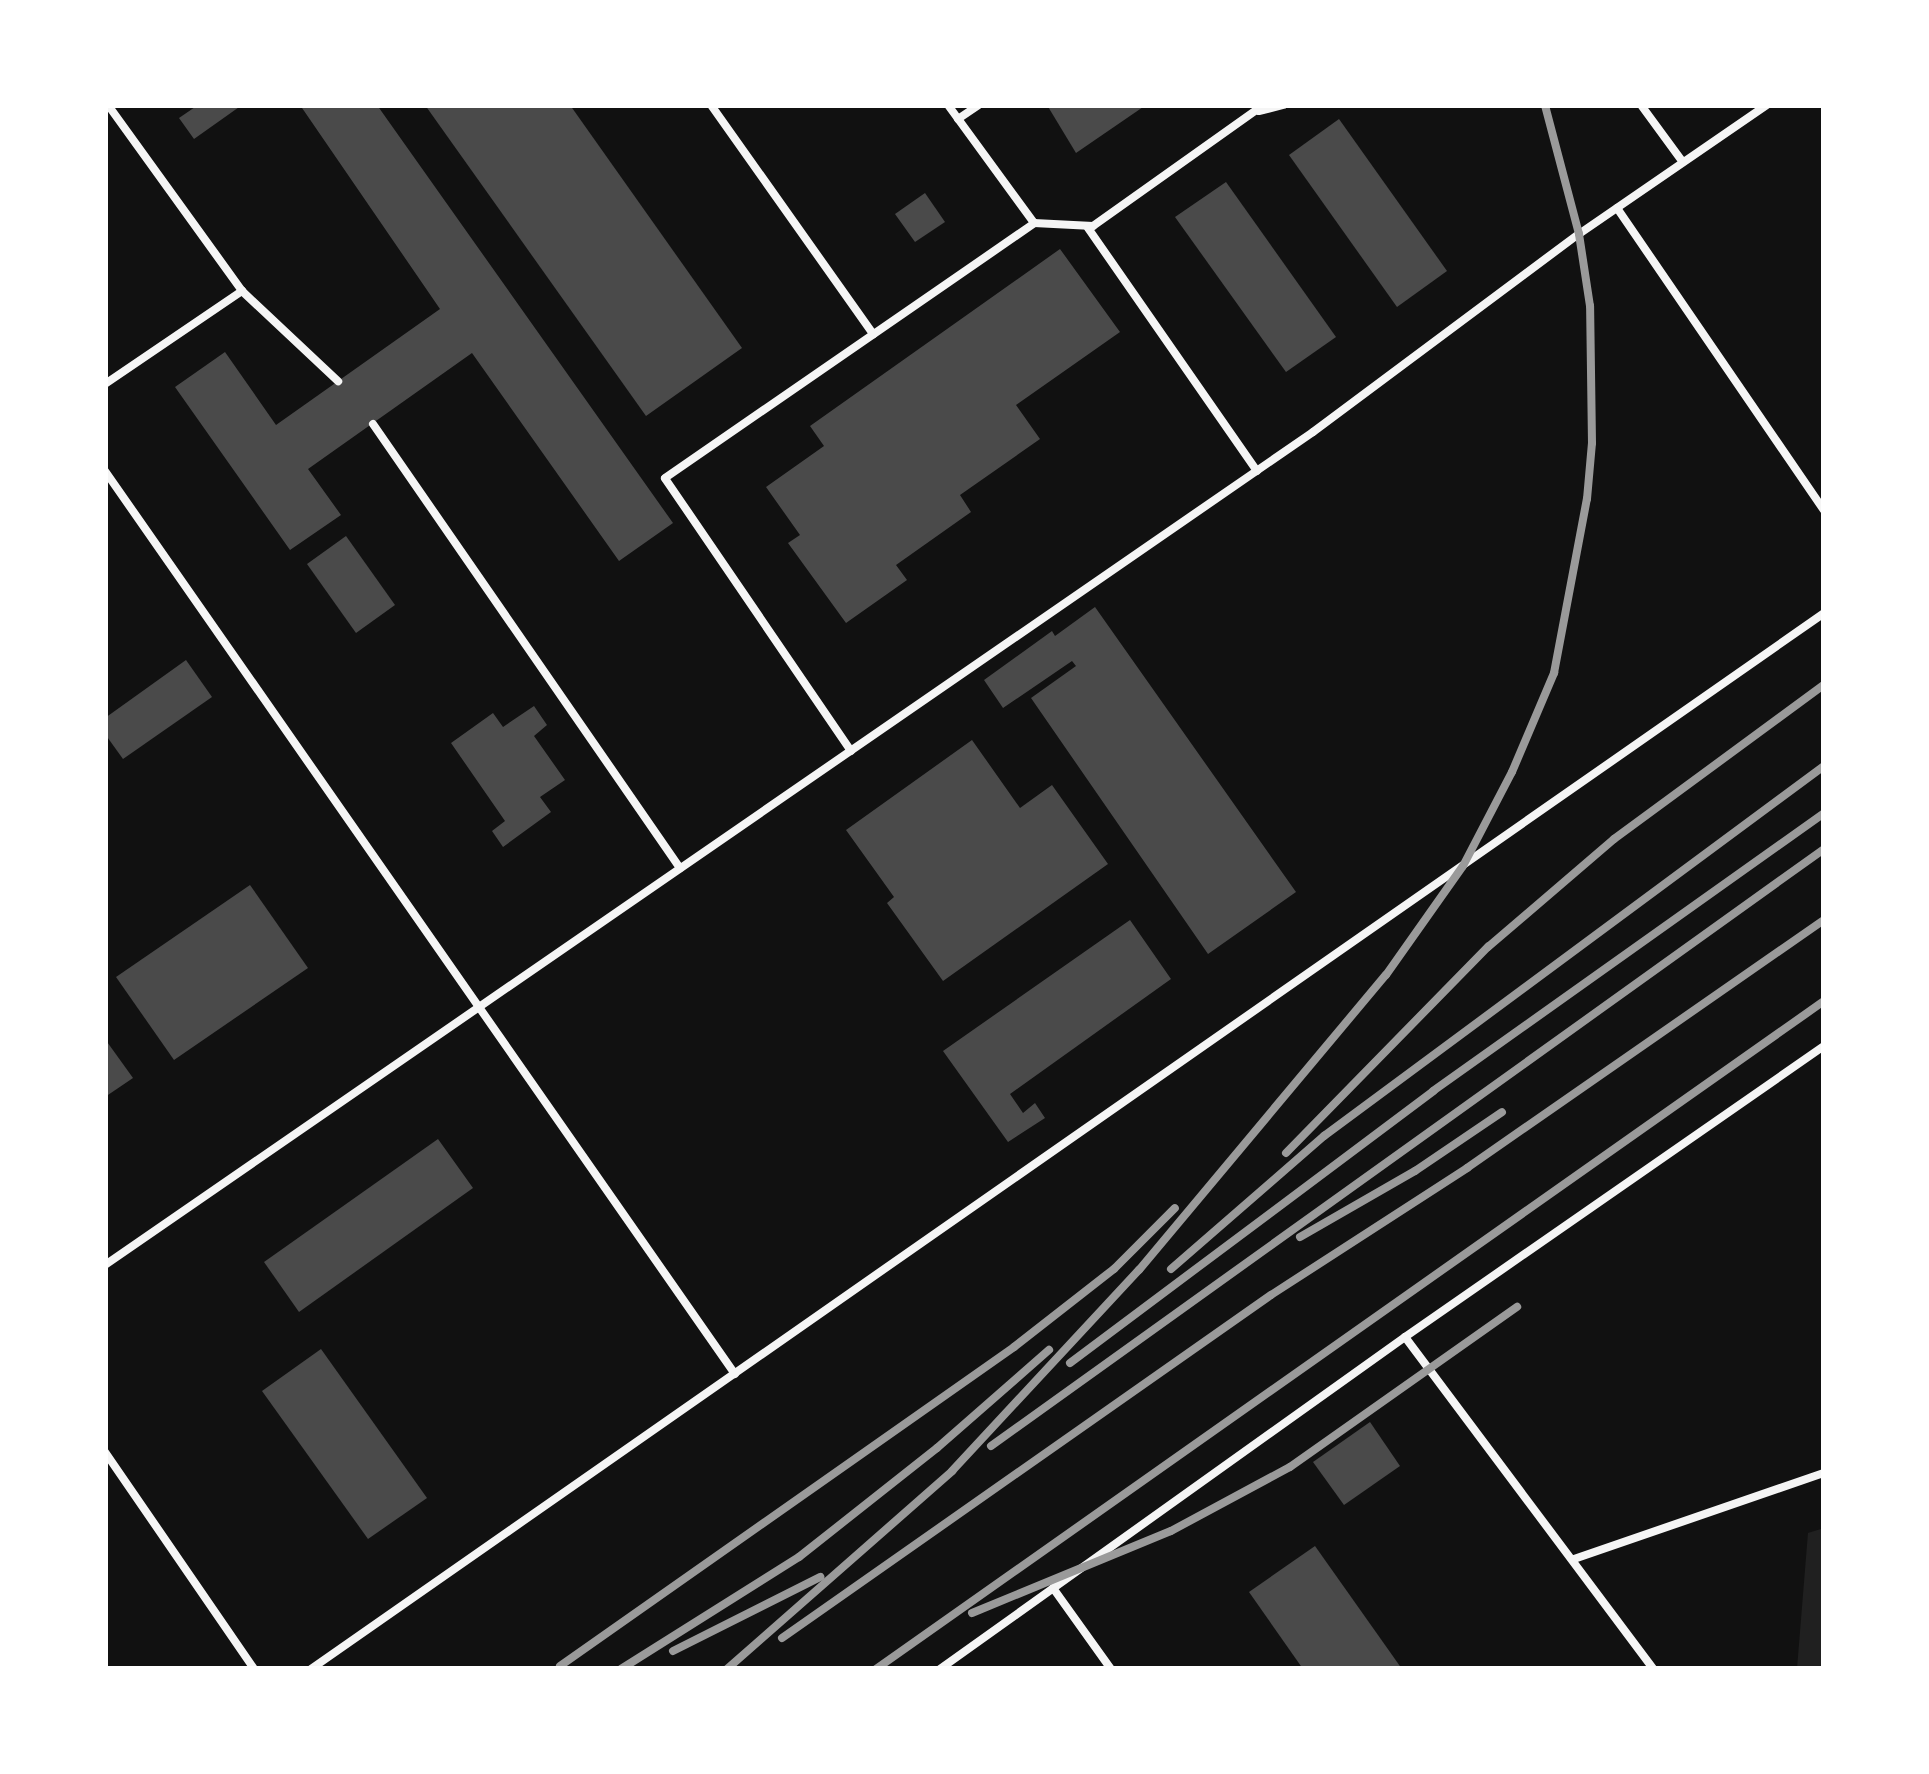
<!DOCTYPE html>
<html>
<head>
<meta charset="utf-8">
<style>
  body { margin:0 }
  #map { position:relative; width:1929px; height:1774px; overflow:hidden; background:#111; font-family:"Nunito Sans",sans-serif }
  div>[style] { position:absolute }
  .green>* { inset:0; background:#202020 }
  .building>* { inset:0; background:#4a4a4a }
  .service>* { height:8px; margin:-4px; padding:0 4px; transform-origin:4px; border-radius:4px; background:#f5f5f5 }
  .rail>* { height:8px; margin:-4px; padding:0 4px; transform-origin:4px; border-radius:4px; background:#9a9a9a }
  span { translate:-50% -50%; white-space:nowrap; text-align:center; line-height:1.15; -webkit-text-stroke:10px #fff; paint-order:stroke }
  .frame { position:absolute; inset:0; border:108px solid #fff; pointer-events:none }
</style>
</head>
<body>
<div id="map">
  <div class="green">
    <i style="clip-path:polygon(1824px 1528px,1824px 1669px,1797px 1669px,1808px 1533px)"></i>
  </div>
  <div class="building">
    <i style="clip-path:polygon(198px 105px,242px 105px,194px 139px,179px 118px)"></i>
    <i style="clip-path:polygon(300px 105px,377px 105px,673px 523px,619px 561px,472px 353px,308px 469px,341px 515px,290px 550px,175px 387px,225px 352px,276px 425px,440px 309px)"></i>
    <i style="clip-path:polygon(425px 105px,570px 105px,742px 348px,646px 416px)"></i>
    <i style="clip-path:polygon(1047px 105px,1146px 105px,1076px 153px)"></i>
    <i style="clip-path:polygon(1339px 119px,1447px 271px,1397px 307px,1289px 155px)"></i>
    <i style="clip-path:polygon(1226px 182px,1336px 337px,1286px 372px,1175px 217px)"></i>
    <i style="clip-path:polygon(925px 193px,945px 222px,915px 242px,895px 214px)"></i>
    <i style="clip-path:polygon(1060px 249px,1120px 332px,1016px 405px,1040px 439px,960px 495px,971px 512px,896px 565px,907px 580px,846px 623px,788px 543px,800px 535px,766px 487px,824px 446px,810px 426px)"></i>
    <i style="clip-path:polygon(346px 536px,395px 605px,356px 633px,307px 564px)"></i>
    <i style="clip-path:polygon(1095px 607px,1296px 892px,1208px 954px,1031px 698px,1076px 666px,1072px 661px,1003px 708px,984px 680px,1052px 631px,1055px 636px)"></i>
    <i style="clip-path:polygon(186px 660px,212px 697px,123px 759px,105px 734px,105px 718px)"></i>
    <i style="clip-path:polygon(534px 706px,547px 725px,534px 736px,565px 780px,540px 797px,551px 812px,503px 847px,492px 831px,505px 821px,451px 743px,493px 713px,503px 727px)"></i>
    <i style="clip-path:polygon(972px 740px,1020px 808px,1052px 785px,1108px 864px,943px 981px,887px 903px,894px 897px,846px 830px)"></i>
    <i style="clip-path:polygon(250px 885px,308px 968px,174px 1060px,116px 977px)"></i>
    <i style="clip-path:polygon(1130px 920px,1171px 979px,1010px 1094px,1023px 1113px,1035px 1103px,1045px 1118px,1008px 1142px,943px 1051px)"></i>
    <i style="clip-path:polygon(105px 1039px,133px 1078px,105px 1097px)"></i>
    <i style="clip-path:polygon(438px 1139px,473px 1188px,299px 1312px,264px 1262px)"></i>
    <i style="clip-path:polygon(321px 1349px,427px 1498px,368px 1539px,262px 1391px)"></i>
    <i style="clip-path:polygon(1370px 1422px,1400px 1466px,1344px 1505px,1313px 1462px)"></i>
    <i style="clip-path:polygon(1315px 1546px,1402px 1669px,1303px 1669px,1249px 1592px)"></i>
  </div>
  <div class="service">
    <i style="left:108px;top:105px;width:229px;rotate:54.2deg"></i>
    <i style="left:242px;top:291px;width:132px;rotate:43.2deg"></i>
    <i style="left:711px;top:105px;width:281px;rotate:54.7deg"></i>
    <i style="left:948px;top:105px;width:146px;rotate:53.9deg"></i>
    <i style="left:1641px;top:105px;width:69px;rotate:53.8deg"></i>
    <i style="left:1259px;top:111px;width:25px;rotate:-14deg"></i>
    <i style="left:958px;top:119px;width:25px;rotate:-34deg"></i>
    <i style="left:1617px;top:208px;width:366px;rotate:55.6deg"></i>
    <i style="left:1088px;top:228px;width:296px;rotate:55.2deg"></i>
    <i style="left:105px;top:384px;width:166px;rotate:-34.2deg"></i>
    <i style="left:373px;top:424px;width:540px;rotate:55.34deg"></i>
    <i style="left:105px;top:471px;width:1101px;rotate:55.1deg"></i>
    <i style="left:851px;top:751px;width:330px;rotate:-124.3deg"></i>
    <i style="left:665px;top:478px;width:449px;rotate:-34.6deg"></i>
    <i style="left:1034px;top:223px;width:59px;rotate:2.9deg"></i>
    <i style="left:1093px;top:226px;width:209px;rotate:-35.4deg"></i>
    <i style="left:105px;top:1265px;width:1467px;rotate:-34.59deg"></i>
    <i style="left:1313px;top:432px;width:332px;rotate:-36.7deg"></i>
    <i style="left:1579px;top:234px;width:228px;rotate:-34.5deg"></i>
    <i style="left:1405px;top:1337px;width:414px;rotate:53.2deg"></i>
    <i style="left:105px;top:1452px;width:263px;rotate:55.5deg"></i>
    <i style="left:1574px;top:1559px;width:264px;rotate:-19deg"></i>
    <i style="left:1053px;top:1588px;width:100px;rotate:54.4deg"></i>
    <i style="left:311px;top:1669px;width:1845px;rotate:-34.91deg"></i>
    <i style="left:940px;top:1669px;width:571px;rotate:-35.53deg"></i>
    <i style="left:1405px;top:1337px;width:510px;rotate:-34.78deg"></i>
  </div>
  <div class="rail">
    <i style="left:1286px;top:1153px;width:289px;rotate:-45.6deg"></i>
    <i style="left:1488px;top:947px;width:166px;rotate:-40.6deg"></i>
    <i style="left:1614px;top:839px;width:260px;rotate:-36.3deg"></i>
    <i style="left:1300px;top:1237px;width:133px;rotate:-29.9deg"></i>
    <i style="left:1415px;top:1171px;width:105px;rotate:-34.1deg"></i>
    <i style="left:1171px;top:1269px;width:203px;rotate:-41deg"></i>
    <i style="left:1324px;top:1136px;width:622px;rotate:-36.5deg"></i>
    <i style="left:1070px;top:1363px;width:454px;rotate:-36.8deg"></i>
    <i style="left:1433px;top:1091px;width:480px;rotate:-35.4deg"></i>
    <i style="left:991px;top:1446px;width:1025px;rotate:-35.63deg"></i>
    <i style="left:972px;top:1613px;width:215px;rotate:-22.4deg"></i>
    <i style="left:1171px;top:1531px;width:135px;rotate:-28.3deg"></i>
    <i style="left:1290px;top:1467px;width:278px;rotate:-35.2deg"></i>
    <i style="left:782px;top:1638px;width:597px;rotate:-35.05deg"></i>
    <i style="left:1271px;top:1295px;width:234px;rotate:-32.9deg"></i>
    <i style="left:1467px;top:1168px;width:435px;rotate:-34.8deg"></i>
    <i style="left:673px;top:1651px;width:165px;rotate:-26.7deg"></i>
    <i style="left:560px;top:1666px;width:555px;rotate:-35.09deg"></i>
    <i style="left:1014px;top:1347px;width:127px;rotate:-38deg"></i>
    <i style="left:1114px;top:1269px;width:86px;rotate:-45deg"></i>
    <i style="left:621px;top:1669px;width:210px;rotate:-32.2deg"></i>
    <i style="left:799px;top:1557px;width:176px;rotate:-38.3deg"></i>
    <i style="left:937px;top:1448px;width:149px;rotate:-41.2deg"></i>
    <i style="left:727px;top:1669px;width:300px;rotate:-41.3deg"></i>
    <i style="left:952px;top:1471px;width:275px;rotate:-47.1deg"></i>
    <i style="left:1139px;top:1270px;width:385px;rotate:-50.1deg"></i>
    <i style="left:1386px;top:975px;width:133px;rotate:-54.8deg"></i>
    <i style="left:1463px;top:866px;width:106px;rotate:-62.5deg"></i>
    <i style="left:1512px;top:772px;width:108px;rotate:-67deg"></i>
    <i style="left:1554px;top:673px;width:177px;rotate:-79.3deg"></i>
    <i style="left:1587px;top:499px;width:56px;rotate:-84.9deg"></i>
    <i style="left:1592px;top:443px;width:137px;rotate:-90.8deg"></i>
    <i style="left:1590px;top:306px;width:73px;rotate:-98.7deg"></i>
    <i style="left:1579px;top:234px;width:133px;rotate:-104.8deg"></i>
    <i style="left:876px;top:1669px;width:1160px;rotate:-35.17deg"></i>
  </div>
  <div class="frame"></div>
</div>
</body>
</html>
